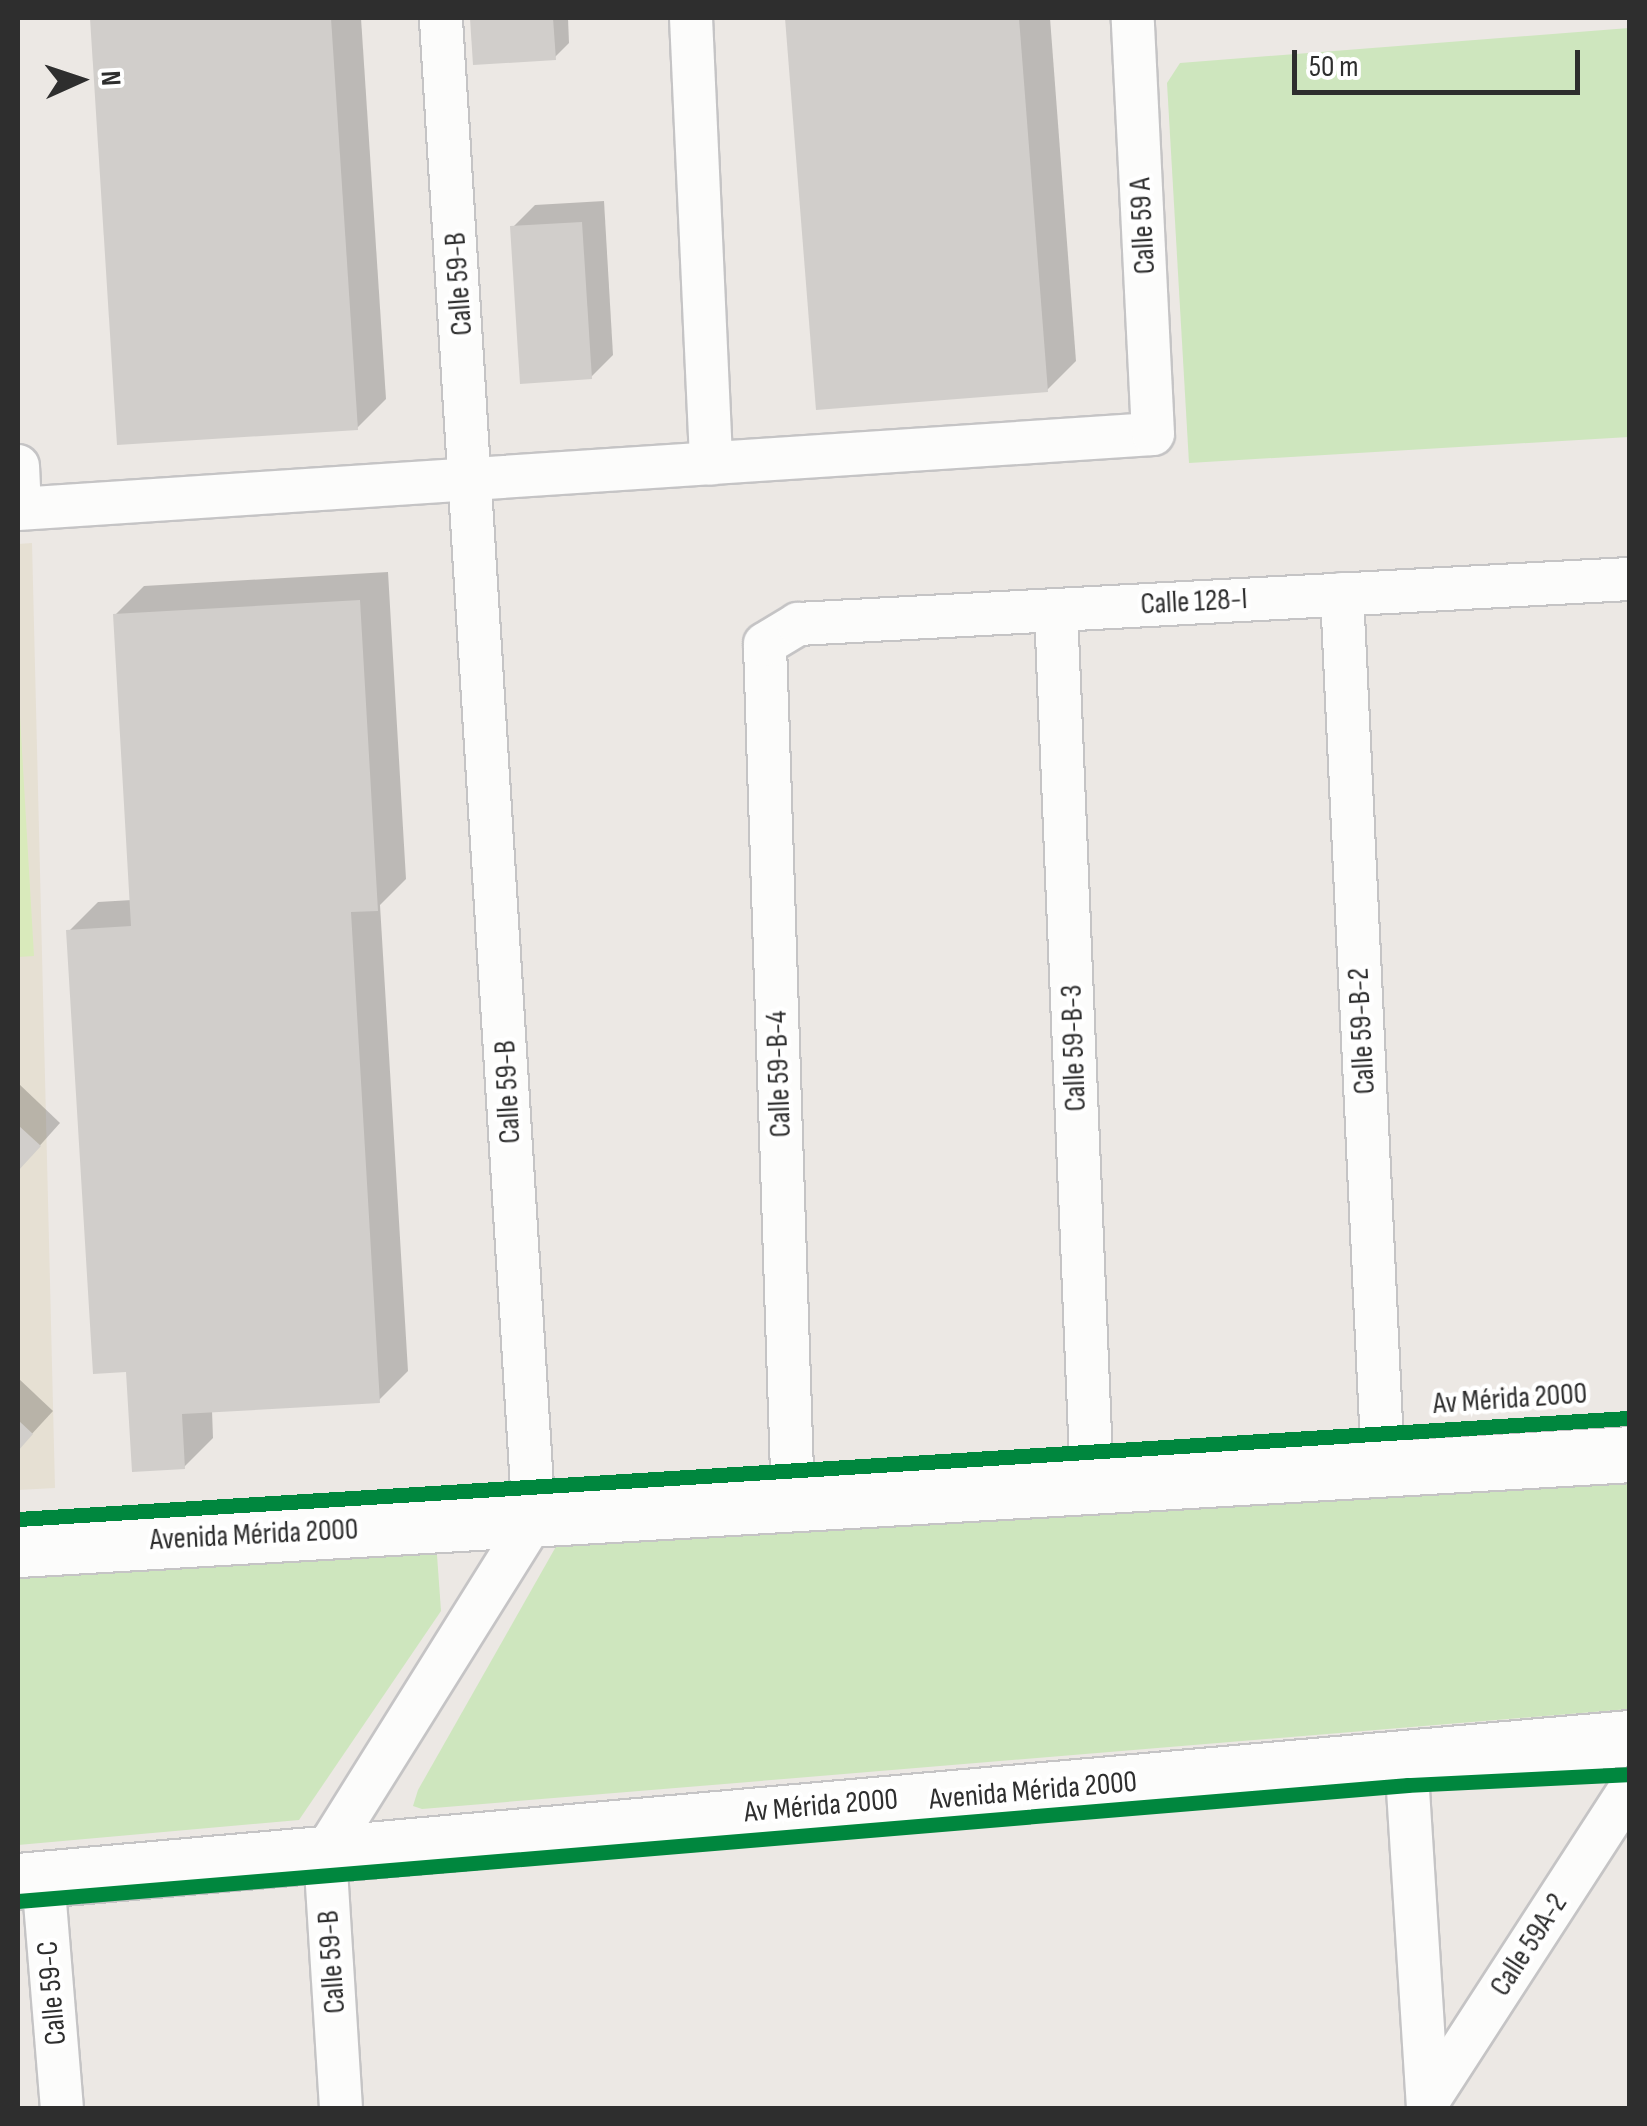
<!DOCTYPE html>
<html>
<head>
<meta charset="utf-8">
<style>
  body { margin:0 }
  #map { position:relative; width:1647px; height:2126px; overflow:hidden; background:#ece8e4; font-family:"Sofia Sans Condensed",sans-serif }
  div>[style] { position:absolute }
  .education>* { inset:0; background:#e6e0d3 }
  .green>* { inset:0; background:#cee6be }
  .pitch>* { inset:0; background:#d9eabb }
  .shadow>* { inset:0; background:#0003 }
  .building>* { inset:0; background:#d1cecb }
  .roads { filter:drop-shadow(2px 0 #c5c4c5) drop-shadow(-2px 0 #c5c4c5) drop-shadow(0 2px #c5c4c5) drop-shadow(0 -2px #c5c4c5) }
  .minor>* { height:42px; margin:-21px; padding:0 21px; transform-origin:21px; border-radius:21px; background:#fcfcfb }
  .secondary>* { height:55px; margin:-27.5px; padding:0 27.5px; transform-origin:27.5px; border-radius:27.5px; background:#fcfcfb }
  .cycleway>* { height:15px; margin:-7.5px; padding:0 7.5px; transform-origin:7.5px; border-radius:7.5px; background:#00873e }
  span { translate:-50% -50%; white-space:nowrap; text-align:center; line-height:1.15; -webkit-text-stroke:9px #fff; paint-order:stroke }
  .street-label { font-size:30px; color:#2e2e2e }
  .frame { position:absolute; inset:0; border:20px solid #2e2e2e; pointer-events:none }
  .north { position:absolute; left:30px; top:30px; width:100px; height:100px; -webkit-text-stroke:8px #fff; paint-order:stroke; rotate:87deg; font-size:28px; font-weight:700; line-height:40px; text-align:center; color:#2e2e2e }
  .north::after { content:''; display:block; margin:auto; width:35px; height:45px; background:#2e2e2e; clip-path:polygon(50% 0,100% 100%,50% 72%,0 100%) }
  .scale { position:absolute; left:1292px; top:50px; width:288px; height:45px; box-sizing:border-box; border:5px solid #2e2e2e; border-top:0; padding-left:12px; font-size:30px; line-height:35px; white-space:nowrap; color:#2e2e2e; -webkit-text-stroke:8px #fff; paint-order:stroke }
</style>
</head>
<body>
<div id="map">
  <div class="education">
    <i style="clip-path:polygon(32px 543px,55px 1488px,18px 1490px,18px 544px)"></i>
  </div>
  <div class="green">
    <i style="clip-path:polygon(1629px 28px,1629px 437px,1189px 463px,1167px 83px,1180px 63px)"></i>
    <i style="clip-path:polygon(1629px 1475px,1629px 1709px,422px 1809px,413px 1806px,418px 1790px,558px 1543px)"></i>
    <i style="clip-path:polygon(436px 1541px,441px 1611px,299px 1820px,18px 1845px,18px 1567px)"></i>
  </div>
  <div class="pitch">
    <i style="clip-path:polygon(18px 682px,34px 956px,18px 957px)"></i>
  </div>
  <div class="shadow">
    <i style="clip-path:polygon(93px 18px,361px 18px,386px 399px,357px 428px,120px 442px)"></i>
    <i style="clip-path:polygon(473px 18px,568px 18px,569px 43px,555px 57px,476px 62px)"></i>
    <i style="clip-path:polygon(788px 18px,1050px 18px,1076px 361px,1047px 390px,818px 408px)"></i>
    <i style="clip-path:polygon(604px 201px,613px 355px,591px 377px,513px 227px,535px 205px)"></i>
    <i style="clip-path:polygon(388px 572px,406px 879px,380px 905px,408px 1371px,379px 1400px,212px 1410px,213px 1438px,184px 1467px,129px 1370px,69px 931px,98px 902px,132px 900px,115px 615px,144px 586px)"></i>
    <i style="clip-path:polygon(18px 1083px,60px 1123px,18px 1170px)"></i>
    <i style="clip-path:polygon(18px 1378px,53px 1411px,18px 1449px)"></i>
  </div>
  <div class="building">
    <i style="clip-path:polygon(90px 18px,331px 18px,358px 430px,117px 445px)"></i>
    <i style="clip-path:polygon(470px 18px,553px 18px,556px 60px,473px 65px)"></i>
    <i style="clip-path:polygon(785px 18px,1019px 18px,1048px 392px,816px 410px)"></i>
    <i style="clip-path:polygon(582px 222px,592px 379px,520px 384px,510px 226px)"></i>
    <i style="clip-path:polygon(360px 600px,378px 911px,351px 912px,380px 1403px,182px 1414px,185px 1469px,132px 1472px,126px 1372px,93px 1374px,66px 930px,131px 926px,113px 614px)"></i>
    <i style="clip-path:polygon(18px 1125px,41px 1146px,18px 1171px)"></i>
    <i style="clip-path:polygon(18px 1420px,33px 1434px,18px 1451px)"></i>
  </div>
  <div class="roads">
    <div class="minor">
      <i style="left:691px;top:18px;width:446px;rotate:87.4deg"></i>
      <i style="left:18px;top:466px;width:42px;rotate:87.3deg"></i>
      <i style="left:18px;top:509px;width:1137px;rotate:-3.78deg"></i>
      <i style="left:1153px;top:434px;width:416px;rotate:-92.8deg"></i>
      <i style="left:1342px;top:594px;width:875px;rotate:87.31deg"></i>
      <i style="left:1056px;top:610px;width:876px;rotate:87.64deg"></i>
      <i style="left:793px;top:1503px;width:859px;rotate:-91.87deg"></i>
      <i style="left:765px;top:644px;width:39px;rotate:-31deg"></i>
      <i style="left:798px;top:624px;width:833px;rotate:-3.1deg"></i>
      <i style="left:1406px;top:1758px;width:350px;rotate:86.4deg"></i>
      <i style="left:43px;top:1878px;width:231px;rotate:85.3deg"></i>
      <i style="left:1428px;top:2101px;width:372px;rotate:-57.1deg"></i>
      <i style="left:341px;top:2108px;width:256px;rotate:-93.6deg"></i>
      <i style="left:325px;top:1853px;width:394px;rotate:-58deg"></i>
      <i style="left:534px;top:1519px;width:1504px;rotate:-93.55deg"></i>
    </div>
    <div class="secondary">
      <i style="left:18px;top:1549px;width:1615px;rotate:-3.37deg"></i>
      <i style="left:18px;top:1881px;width:1618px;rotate:-5.07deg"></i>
    </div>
  </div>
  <div class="cycleway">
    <i style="left:18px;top:1519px;width:1615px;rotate:-3.59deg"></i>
    <i style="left:18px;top:1901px;width:1395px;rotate:-4.77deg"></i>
    <i style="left:1408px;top:1785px;width:222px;rotate:-2.8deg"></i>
  </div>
  <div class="street-label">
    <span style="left:1143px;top:226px;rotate:-93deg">Calle 59 A</span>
    <span style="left:459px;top:284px;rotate:-94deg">Calle 59-B</span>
    <span style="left:1194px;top:602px;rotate:-3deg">Calle 128-I</span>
    <span style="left:1362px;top:1031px;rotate:-93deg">Calle 59-B-2</span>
    <span style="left:1074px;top:1048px;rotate:-92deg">Calle 59-B-3</span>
    <span style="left:779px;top:1074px;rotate:-92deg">Calle 59-B-4</span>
    <span style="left:508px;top:1092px;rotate:-93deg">Calle 59-B</span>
    <span style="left:1510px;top:1399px;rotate:-4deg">Av Mérida 2000</span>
    <span style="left:254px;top:1535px;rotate:-3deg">Avenida Mérida 2000</span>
    <span style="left:1033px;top:1791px;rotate:-5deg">Avenida Mérida 2000</span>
    <span style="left:821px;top:1806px;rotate:-5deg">Av Mérida 2000</span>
    <span style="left:1529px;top:1945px;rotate:-57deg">Calle 59A-2</span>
    <span style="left:332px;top:1962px;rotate:-94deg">Calle 59-B</span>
    <span style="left:52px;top:1993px;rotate:-95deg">Calle 59-C</span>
  </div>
  <div class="frame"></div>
  <div class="north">N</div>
  <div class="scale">50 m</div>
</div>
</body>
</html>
